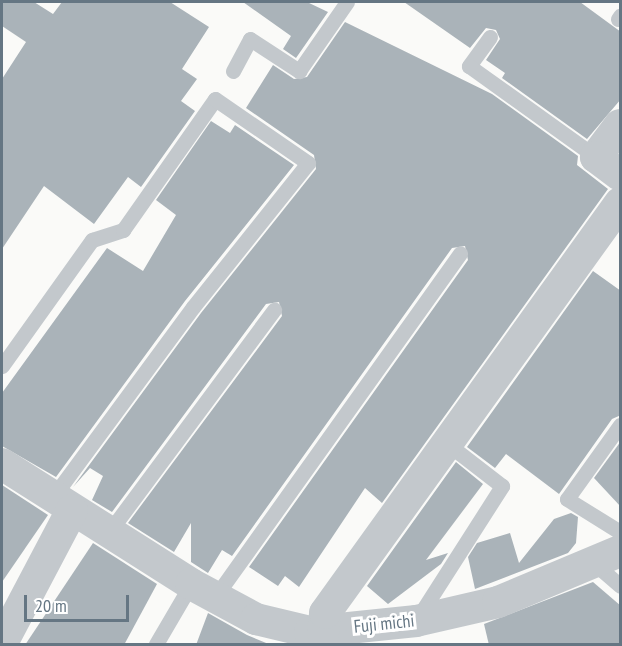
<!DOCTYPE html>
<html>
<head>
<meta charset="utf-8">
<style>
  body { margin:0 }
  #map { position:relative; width:622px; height:646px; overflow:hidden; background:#fafaf8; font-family:"PT Sans Narrow",sans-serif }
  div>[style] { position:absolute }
  .building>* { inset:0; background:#aab3b9 }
  .lane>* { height:15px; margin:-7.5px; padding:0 7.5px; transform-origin:7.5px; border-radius:7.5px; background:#c3c8cc }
  .street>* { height:32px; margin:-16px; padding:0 16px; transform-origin:16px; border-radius:16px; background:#c3c8cc }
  span { translate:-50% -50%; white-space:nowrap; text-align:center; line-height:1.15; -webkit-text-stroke:6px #fff; paint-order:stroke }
  .street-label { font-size:18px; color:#657683 }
  .frame { position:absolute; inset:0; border:3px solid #657683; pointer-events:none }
  .scale { position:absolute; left:24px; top:595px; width:105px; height:27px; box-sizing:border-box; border:3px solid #657683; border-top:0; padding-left:8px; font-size:18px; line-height:21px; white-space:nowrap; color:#657683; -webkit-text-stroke:4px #fff; paint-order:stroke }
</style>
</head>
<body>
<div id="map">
  <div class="building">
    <i style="clip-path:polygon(2px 2px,34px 2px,53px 14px,62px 2px,170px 2px,209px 27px,182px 69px,197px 79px,181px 101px,195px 111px,141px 187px,128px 177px,94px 224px,44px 186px,2px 249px,2px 79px,26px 42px,2px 26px)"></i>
    <i style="clip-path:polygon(243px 2px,307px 2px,328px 12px,296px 58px,283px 49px,291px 36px)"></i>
    <i style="clip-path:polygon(404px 2px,580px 2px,621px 32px,621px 99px,587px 139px,502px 78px,505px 73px,486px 60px,500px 39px,496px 30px,486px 28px,470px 48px)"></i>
    <i style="clip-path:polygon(345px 22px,492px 94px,578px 156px,577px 165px,608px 189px,382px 503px,365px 488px,299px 587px,285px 576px,278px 586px,249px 567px,468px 260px,465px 246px,452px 248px,232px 556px,222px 550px,208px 573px,191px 562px,191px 523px,174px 552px,128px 523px,282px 316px,279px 302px,266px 304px,112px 512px,92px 500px,103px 476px,90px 468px,73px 487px,201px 313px,316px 169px,314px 155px,246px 108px,273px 65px,294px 79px,307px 77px)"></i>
    <i style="clip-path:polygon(211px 121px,230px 133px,235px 125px,294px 165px,185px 301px,56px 477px,2px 446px,2px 393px,107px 248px,143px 271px,176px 215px,156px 200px)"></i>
    <i style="clip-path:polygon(593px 271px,621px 291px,621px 415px,612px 419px,559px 494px,506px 454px,495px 468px,467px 447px)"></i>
    <i style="clip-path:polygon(621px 441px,621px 507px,594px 478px)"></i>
    <i style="clip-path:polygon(456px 462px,483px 484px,426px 560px,448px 553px,441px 564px,388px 604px,367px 586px)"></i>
    <i style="clip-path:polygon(2px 485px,48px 515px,2px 582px)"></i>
    <i style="clip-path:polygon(571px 513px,578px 517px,576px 543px,568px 553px,475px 589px,468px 557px,477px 543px,510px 533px,519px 563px,554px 519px)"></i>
    <i style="clip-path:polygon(93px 543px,157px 584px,124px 645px,25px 645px)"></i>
    <i style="clip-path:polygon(593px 582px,621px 606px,621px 645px,489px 645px,484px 624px)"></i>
    <i style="clip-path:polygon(208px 613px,247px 635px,271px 645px,196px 645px)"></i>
  </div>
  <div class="lane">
    <i style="left:618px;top:19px;width:4px;rotate:-56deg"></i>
    <i style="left:490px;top:37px;width:36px;rotate:126deg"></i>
    <i style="left:469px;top:66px;width:156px;rotate:35.6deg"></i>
    <i style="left:233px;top:71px;width:36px;rotate:-62deg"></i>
    <i style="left:250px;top:39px;width:59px;rotate:33.1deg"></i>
    <i style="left:299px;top:71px;width:84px;rotate:-55.2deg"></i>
    <i style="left:2px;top:366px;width:155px;rotate:-54.5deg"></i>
    <i style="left:92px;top:240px;width:33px;rotate:-18deg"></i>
    <i style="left:123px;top:230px;width:160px;rotate:-54.9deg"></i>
    <i style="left:215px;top:99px;width:113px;rotate:34.5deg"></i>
    <i style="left:308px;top:163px;width:184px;rotate:128.6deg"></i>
    <i style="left:193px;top:307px;width:236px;rotate:126.4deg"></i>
    <i style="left:620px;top:425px;width:91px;rotate:125.6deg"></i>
    <i style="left:567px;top:499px;width:62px;rotate:31.9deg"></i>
    <i style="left:109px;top:532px;width:277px;rotate:-53.4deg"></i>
    <i style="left:595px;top:564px;width:33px;rotate:41deg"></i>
    <i style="left:215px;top:597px;width:422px;rotate:-54.5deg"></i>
    <i style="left:417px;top:619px;width:158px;rotate:-57.4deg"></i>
    <i style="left:502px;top:486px;width:67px;rotate:-142.3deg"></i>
    <i style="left:156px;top:644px;width:69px;rotate:-59.7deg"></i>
  </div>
  <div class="street">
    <i style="left:620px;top:125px;width:40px;rotate:127deg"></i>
    <i style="left:596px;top:157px;width:30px;rotate:37deg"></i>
    <i style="left:2px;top:464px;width:224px;rotate:32.4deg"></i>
    <i style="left:191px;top:584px;width:74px;rotate:28.3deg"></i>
    <i style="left:256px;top:619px;width:56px;rotate:13.5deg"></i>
    <i style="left:310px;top:632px;width:107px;rotate:-5.9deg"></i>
    <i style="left:416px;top:621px;width:84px;rotate:-13deg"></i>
    <i style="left:498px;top:602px;width:132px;rotate:-22.7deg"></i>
    <i style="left:2px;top:643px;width:150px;rotate:-62.2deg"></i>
    <i style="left:336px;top:643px;width:16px;rotate:-142deg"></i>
    <i style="left:323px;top:633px;width:20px;rotate:-84deg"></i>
    <i style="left:325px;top:613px;width:505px;rotate:-54.26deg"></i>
  </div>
  <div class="street-label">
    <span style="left:384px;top:624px;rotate:-6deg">Fuji michi</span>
  </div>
  <div class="frame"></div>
  <div class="scale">20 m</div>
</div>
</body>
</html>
